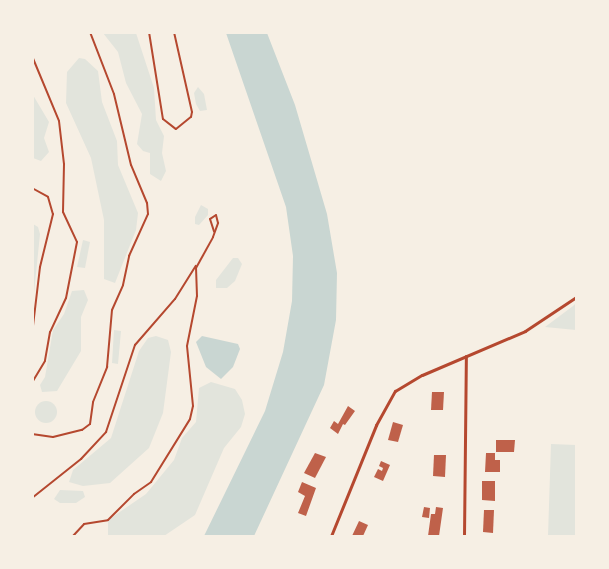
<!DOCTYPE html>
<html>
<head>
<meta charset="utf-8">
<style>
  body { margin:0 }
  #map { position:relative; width:609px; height:569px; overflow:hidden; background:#f6efe4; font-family:"Public Sans",sans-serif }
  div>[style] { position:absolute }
  .green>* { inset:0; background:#e2e4dc }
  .round { border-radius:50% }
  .water>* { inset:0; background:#c9d6d2 }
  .building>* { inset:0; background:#bf614a }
  .service>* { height:2px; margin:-1px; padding:0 1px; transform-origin:1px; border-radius:1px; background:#b5482f }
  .minor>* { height:3px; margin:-1.5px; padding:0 1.5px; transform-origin:1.5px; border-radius:1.5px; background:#b5482f }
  span { translate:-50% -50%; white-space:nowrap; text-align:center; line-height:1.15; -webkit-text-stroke:5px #f6efe4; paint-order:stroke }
  .frame { position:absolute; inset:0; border:34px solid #f6efe4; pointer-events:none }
</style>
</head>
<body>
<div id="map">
  <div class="green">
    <i style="clip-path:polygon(103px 33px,136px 33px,154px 88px,156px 120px,164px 136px,162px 153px,166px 171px,161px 181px,150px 174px,150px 153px,143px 151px,137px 144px,142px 114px,126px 83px,118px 52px)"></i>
    <i style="clip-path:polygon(79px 58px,85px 59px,98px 71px,102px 102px,117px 141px,118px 165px,138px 213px,136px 230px,115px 283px,104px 279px,104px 220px,91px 158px,66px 103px,67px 72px)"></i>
    <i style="clip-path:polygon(198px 87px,204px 94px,207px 110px,200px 111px,196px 104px,194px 93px)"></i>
    <i style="clip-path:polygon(33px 95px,49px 122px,44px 138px,49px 152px,41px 161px,33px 158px)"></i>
    <i style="clip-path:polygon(201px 205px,208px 209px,208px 215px,199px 225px,195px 224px,195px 217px)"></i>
    <i style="clip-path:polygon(33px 224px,38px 227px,40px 234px,33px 303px)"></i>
    <i style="clip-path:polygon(83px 240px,90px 242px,85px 268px,77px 267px)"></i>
    <i style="clip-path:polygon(233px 258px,238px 258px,242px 264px,235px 281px,227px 288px,216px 288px,216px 280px)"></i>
    <i style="clip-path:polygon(84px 290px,88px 300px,81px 317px,81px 351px,57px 391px,42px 392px,40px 385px,45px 377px,53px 330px,64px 314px,72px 291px)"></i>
    <i style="clip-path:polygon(576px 303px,576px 330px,545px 327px,573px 306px)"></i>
    <i style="clip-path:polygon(114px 330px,121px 331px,118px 364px,112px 363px)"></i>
    <i style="clip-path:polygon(156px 336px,168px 340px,171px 352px,163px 413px,149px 448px,110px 483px,83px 486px,69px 482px,73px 470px,111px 438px,139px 351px,148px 338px)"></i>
    <i style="clip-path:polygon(211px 382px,235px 389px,242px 400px,245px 414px,241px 427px,224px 448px,195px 515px,164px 536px,108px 536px,108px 520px,146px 494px,174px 460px,182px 438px,196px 422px,199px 388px)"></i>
    <i class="round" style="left:35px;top:401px;width:22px;height:22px"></i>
    <i style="clip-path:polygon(551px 444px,576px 445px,576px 536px,548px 536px)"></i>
    <i style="clip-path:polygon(60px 490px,83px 491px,85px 497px,76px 503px,60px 503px,54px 499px)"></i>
  </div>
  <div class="water">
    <i style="clip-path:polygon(226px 33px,267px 33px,295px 105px,327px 214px,337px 273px,336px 320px,324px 385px,254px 536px,204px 536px,265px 411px,283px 352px,292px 301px,293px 256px,286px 207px)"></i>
    <i style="clip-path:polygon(202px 336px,238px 344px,240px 349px,233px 367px,221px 379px,206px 367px,196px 342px)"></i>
  </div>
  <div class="building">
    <i style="clip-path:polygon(432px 392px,444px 392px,443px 410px,431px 410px)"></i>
    <i style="clip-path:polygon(348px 406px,355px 411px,345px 425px,343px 424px,338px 434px,330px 428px,334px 421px,338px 424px)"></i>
    <i style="clip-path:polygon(393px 422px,403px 425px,398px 442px,388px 440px)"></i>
    <i style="clip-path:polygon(496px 440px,515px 440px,514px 452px,496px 452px)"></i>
    <i style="clip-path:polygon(315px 453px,326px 457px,315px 478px,304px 473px)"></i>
    <i style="clip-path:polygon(486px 453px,495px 453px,495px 460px,500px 460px,500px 472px,485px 472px)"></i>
    <i style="clip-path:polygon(434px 455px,446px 455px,445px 477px,433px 476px)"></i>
    <i style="clip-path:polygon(381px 461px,390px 465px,383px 481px,374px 477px,378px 469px,382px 471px,383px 468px,379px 466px)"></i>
    <i style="clip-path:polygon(482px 481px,495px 481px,495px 501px,482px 500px)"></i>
    <i style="clip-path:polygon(302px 482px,316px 488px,306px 516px,298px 513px,305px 496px,298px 492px)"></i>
    <i style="clip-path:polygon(424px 507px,430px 508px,429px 518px,422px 517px)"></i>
    <i style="clip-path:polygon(436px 507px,443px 508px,439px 536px,428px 536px,431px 514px,435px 514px)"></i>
    <i style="clip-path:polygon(484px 510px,494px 510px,493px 533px,483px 532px)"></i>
    <i style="clip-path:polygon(359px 521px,368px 525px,363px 536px,352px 536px)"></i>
  </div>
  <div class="service">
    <i style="left:149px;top:32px;width:88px;rotate:80.9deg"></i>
    <i style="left:163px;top:119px;width:16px;rotate:38deg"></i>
    <i style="left:176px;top:129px;width:19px;rotate:-39deg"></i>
    <i style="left:191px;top:117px;width:5px;rotate:-79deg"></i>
    <i style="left:192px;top:112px;width:82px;rotate:-102.7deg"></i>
    <i style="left:32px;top:56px;width:70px;rotate:67.4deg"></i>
    <i style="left:59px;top:121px;width:43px;rotate:83.4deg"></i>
    <i style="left:64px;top:164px;width:48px;rotate:91.2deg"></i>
    <i style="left:63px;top:212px;width:33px;rotate:65deg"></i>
    <i style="left:77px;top:242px;width:57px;rotate:101.1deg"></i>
    <i style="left:66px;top:298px;width:38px;rotate:115deg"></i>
    <i style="left:50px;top:332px;width:29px;rotate:100deg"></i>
    <i style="left:45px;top:361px;width:26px;rotate:121deg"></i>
    <i style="left:32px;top:188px;width:18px;rotate:29deg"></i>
    <i style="left:48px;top:197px;width:18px;rotate:74deg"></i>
    <i style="left:53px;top:214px;width:55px;rotate:103.8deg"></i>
    <i style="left:40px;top:267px;width:67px;rotate:96.8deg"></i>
    <i style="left:32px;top:434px;width:21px;rotate:8deg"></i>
    <i style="left:53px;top:437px;width:30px;rotate:-14deg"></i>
    <i style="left:82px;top:430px;width:10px;rotate:-37deg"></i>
    <i style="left:90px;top:424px;width:22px;rotate:-82deg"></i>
    <i style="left:93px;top:402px;width:38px;rotate:-68deg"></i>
    <i style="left:107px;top:367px;width:57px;rotate:-85deg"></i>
    <i style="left:112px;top:310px;width:27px;rotate:-66deg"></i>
    <i style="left:123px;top:285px;width:30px;rotate:-78deg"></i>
    <i style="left:129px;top:256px;width:46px;rotate:-65.7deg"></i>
    <i style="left:148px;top:214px;width:11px;rotate:-95deg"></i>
    <i style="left:147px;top:203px;width:41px;rotate:-112.8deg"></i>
    <i style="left:131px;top:165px;width:73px;rotate:-103.5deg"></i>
    <i style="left:114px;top:94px;width:66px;rotate:-111.2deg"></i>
    <i style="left:32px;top:498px;width:63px;rotate:-38.5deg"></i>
    <i style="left:81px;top:459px;width:37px;rotate:-47deg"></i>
    <i style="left:106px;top:432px;width:92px;rotate:-71.6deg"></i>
    <i style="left:135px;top:345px;width:61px;rotate:-49deg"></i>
    <i style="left:175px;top:299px;width:39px;rotate:-58deg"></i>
    <i style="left:73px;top:536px;width:16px;rotate:-47deg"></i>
    <i style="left:84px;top:524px;width:24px;rotate:-9deg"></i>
    <i style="left:108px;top:520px;width:37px;rotate:-45deg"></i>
    <i style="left:134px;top:494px;width:21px;rotate:-35deg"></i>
    <i style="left:151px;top:482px;width:74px;rotate:-58.2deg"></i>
    <i style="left:190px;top:419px;width:13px;rotate:-77deg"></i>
    <i style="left:193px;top:406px;width:60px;rotate:-95.7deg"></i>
    <i style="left:187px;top:346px;width:51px;rotate:-78.7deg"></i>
    <i style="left:197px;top:296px;width:28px;rotate:-92deg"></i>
    <i style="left:196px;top:268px;width:35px;rotate:-61deg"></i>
    <i style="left:213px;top:237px;width:15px;rotate:-70deg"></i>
    <i style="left:218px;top:223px;width:8px;rotate:-104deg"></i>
    <i style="left:216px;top:215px;width:7px;rotate:146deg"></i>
    <i style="left:210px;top:219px;width:13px;rotate:72deg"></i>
  </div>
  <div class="minor">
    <i style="left:331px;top:536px;width:120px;rotate:-67.9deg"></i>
    <i style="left:376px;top:425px;width:39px;rotate:-61deg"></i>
    <i style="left:395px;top:391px;width:31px;rotate:-31deg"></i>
    <i style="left:422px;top:375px;width:112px;rotate:-23.1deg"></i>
    <i style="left:525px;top:331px;width:61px;rotate:-33.7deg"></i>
    <i style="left:464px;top:536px;width:180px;rotate:-89.4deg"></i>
  </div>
  <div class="frame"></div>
</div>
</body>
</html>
